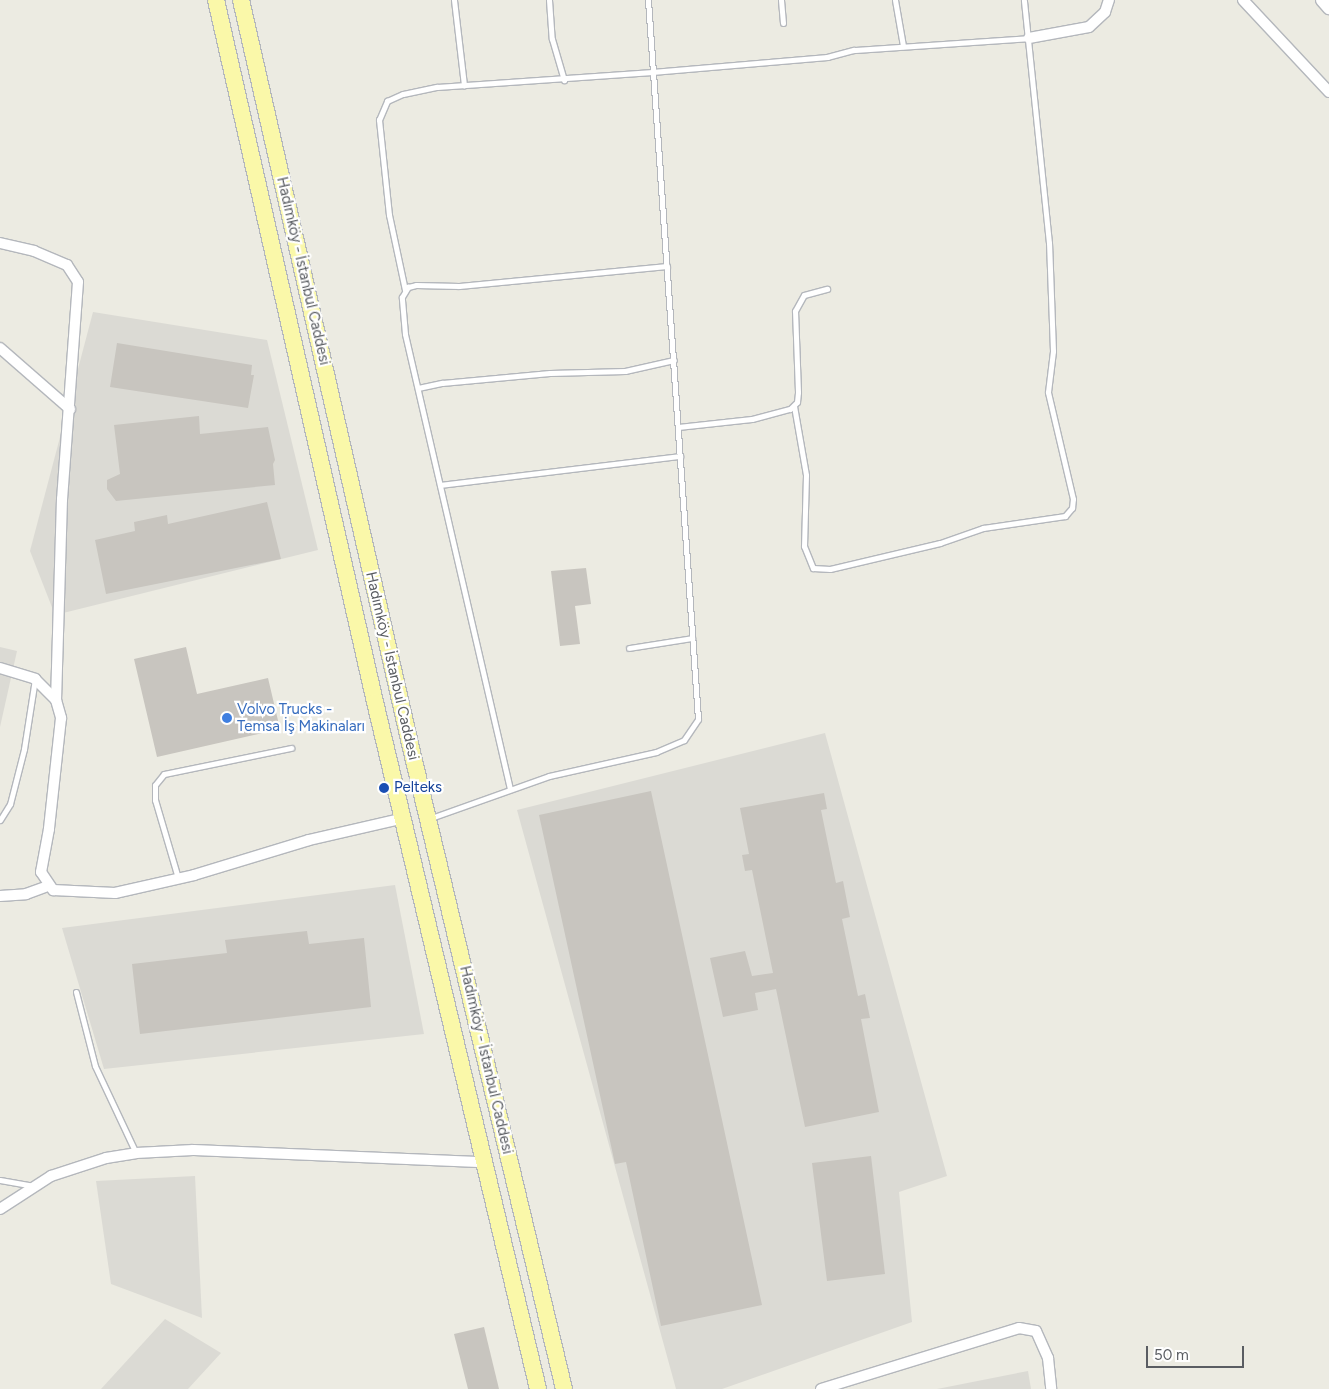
<!DOCTYPE html>
<html>
<head>
<meta charset="utf-8">
<style>
  body { margin:0 }
  #map { position:relative; width:1329px; height:1389px; overflow:hidden; background:#ecebe2; font-family:Figtree,sans-serif }
  div>[style] { position:absolute }
  .industrial>* { inset:0; background:#dbdad4 }
  .building>* { inset:0; background:#c8c5bf }
  .roads { filter:drop-shadow(1px 0 #b4b7bc) drop-shadow(-1px 0 #b4b7bc) drop-shadow(0 1px #b4b7bc) drop-shadow(0 -1px #b4b7bc) }
  .service>* { height:5px; margin:-2.5px; padding:0 2.5px; transform-origin:2.5px; border-radius:2.5px; background:#fff }
  .minor>* { height:10px; margin:-5px; padding:0 5px; transform-origin:5px; border-radius:5px; background:#fff }
  .tertiary>* { height:12px; margin:-6px; padding:0 6px; transform-origin:6px; border-radius:6px; background:#fff }
  .primary>* { height:16px; margin:-8px; padding:0 8px; transform-origin:8px; border-radius:8px; background:#faf8a9 }
  .dots>* { width:14px; height:14px; translate:-50% -50%; box-sizing:border-box; border:2px solid #fff; border-radius:50% }
  span { translate:-50% -50%; white-space:nowrap; text-align:center; line-height:1.15; -webkit-text-stroke:4.5px #fff; paint-order:stroke }
  .street-label { font-size:15px; color:#5a5d62 }
  .shop-label { font-size:15px; color:#366cbe }
  .left { translate:0 -50%; text-align:left }
  .transit-label { font-size:15px; color:#164399 }
  .scale { position:absolute; left:1146px; top:1346px; width:98px; height:22px; box-sizing:border-box; border:2px solid #5a5d62; border-top:0; padding-left:6px; font-size:15px; line-height:18px; white-space:nowrap; color:#5a5d62; -webkit-text-stroke:4px #fff; paint-order:stroke }
</style>
</head>
<body>
<div id="map">
  <div class="industrial">
    <i style="clip-path:polygon(93px 312px,267px 340px,318px 550px,55px 615px,30px 551px)"></i>
    <i style="clip-path:polygon(0 647px,17px 651px,0 727px)"></i>
    <i style="clip-path:polygon(825px 733px,947px 1176px,899px 1192px,912px 1322px,722px 1389px,676px 1389px,517px 810px)"></i>
    <i style="clip-path:polygon(395px 885px,424px 1034px,104px 1069px,62px 928px)"></i>
    <i style="clip-path:polygon(195px 1176px,202px 1318px,111px 1284px,96px 1181px)"></i>
    <i style="clip-path:polygon(165px 1319px,221px 1353px,188px 1389px,101px 1389px)"></i>
    <i style="clip-path:polygon(1028px 1371px,1031px 1389px,937px 1389px)"></i>
  </div>
  <div class="building">
    <i style="clip-path:polygon(117px 343px,252px 365px,251px 375px,254px 375px,248px 408px,110px 387px)"></i>
    <i style="clip-path:polygon(199px 416px,200px 434px,268px 427px,275px 460px,273px 464px,275px 485px,116px 501px,107px 489px,107px 480px,120px 474px,114px 425px)"></i>
    <i style="clip-path:polygon(267px 502px,281px 559px,106px 594px,95px 540px,135px 531px,134px 522px,167px 515px,168px 524px)"></i>
    <i style="clip-path:polygon(586px 568px,591px 604px,575px 606px,580px 644px,560px 646px,551px 571px)"></i>
    <i style="clip-path:polygon(186px 647px,197px 694px,268px 678px,280px 729px,157px 757px,134px 659px)"></i>
    <i style="clip-path:polygon(651px 791px,762px 1305px,661px 1326px,626px 1162px,615px 1164px,539px 815px)"></i>
    <i style="clip-path:polygon(824px 793px,827px 809px,821px 810px,836px 883px,843px 881px,850px 917px,842px 919px,858px 996px,865px 994px,870px 1018px,861px 1019px,879px 1112px,805px 1127px,776px 989px,755px 993px,758px 1010px,723px 1017px,710px 958px,745px 951px,752px 976px,773px 973px,752px 870px,745px 871px,742px 855px,749px 854px,740px 808px)"></i>
    <i style="clip-path:polygon(307px 931px,309px 944px,364px 938px,371px 1007px,140px 1034px,132px 964px,227px 953px,225px 940px)"></i>
    <i style="clip-path:polygon(871px 1156px,885px 1274px,827px 1281px,812px 1163px)"></i>
    <i style="clip-path:polygon(484px 1327px,499px 1389px,468px 1389px,454px 1334px)"></i>
  </div>
  <div class="roads">
    <div class="service">
      <i style="left:454px;top:0;width:86px;rotate:83.3deg"></i>
      <i style="left:549px;top:0;width:39px;rotate:86deg"></i>
      <i style="left:552px;top:39px;width:43px;rotate:73.7deg"></i>
      <i style="left:781px;top:0;width:23px;rotate:85deg"></i>
      <i style="left:895px;top:0;width:47px;rotate:80.1deg"></i>
      <i style="left:405px;top:290px;width:77px;rotate:-102deg"></i>
      <i style="left:389px;top:215px;width:96px;rotate:-96deg"></i>
      <i style="left:379px;top:120px;width:21px;rotate:-67deg"></i>
      <i style="left:387px;top:101px;width:17px;rotate:-24deg"></i>
      <i style="left:403px;top:94px;width:35px;rotate:-12deg"></i>
      <i style="left:437px;top:87px;width:216px;rotate:-4deg"></i>
      <i style="left:652px;top:72px;width:176px;rotate:-4.9deg"></i>
      <i style="left:827px;top:57px;width:28px;rotate:-15deg"></i>
      <i style="left:854px;top:50px;width:175px;rotate:-3.9deg"></i>
      <i style="left:418px;top:388px;width:25px;rotate:-12deg"></i>
      <i style="left:442px;top:383px;width:108px;rotate:-5.3deg"></i>
      <i style="left:550px;top:373px;width:75px;rotate:-1.5deg"></i>
      <i style="left:625px;top:371px;width:50px;rotate:-12.7deg"></i>
      <i style="left:794px;top:406px;width:70px;rotate:80.1deg"></i>
      <i style="left:806px;top:475px;width:71px;rotate:91.6deg"></i>
      <i style="left:804px;top:546px;width:24px;rotate:68deg"></i>
      <i style="left:813px;top:568px;width:17px;rotate:3deg"></i>
      <i style="left:830px;top:569px;width:113px;rotate:-13.3deg"></i>
      <i style="left:940px;top:543px;width:46px;rotate:-19.2deg"></i>
      <i style="left:983px;top:528px;width:83px;rotate:-8.3deg"></i>
      <i style="left:1065px;top:516px;width:11px;rotate:-49deg"></i>
      <i style="left:1072px;top:508px;width:9px;rotate:-84deg"></i>
      <i style="left:1073px;top:499px;width:110px;rotate:-103.2deg"></i>
      <i style="left:1048px;top:392px;width:41px;rotate:-83deg"></i>
      <i style="left:1053px;top:351px;width:108px;rotate:-92.1deg"></i>
      <i style="left:1049px;top:243px;width:244px;rotate:-95.9deg"></i>
      <i style="left:678px;top:427px;width:74px;rotate:-6.2deg"></i>
      <i style="left:752px;top:419px;width:39px;rotate:-15deg"></i>
      <i style="left:790px;top:409px;width:10px;rotate:-45deg"></i>
      <i style="left:797px;top:402px;width:10px;rotate:-84deg"></i>
      <i style="left:798px;top:392px;width:81px;rotate:-92.1deg"></i>
      <i style="left:795px;top:311px;width:18px;rotate:-61deg"></i>
      <i style="left:804px;top:295px;width:24px;rotate:-15deg"></i>
      <i style="left:440px;top:485px;width:242px;rotate:-6.9deg"></i>
      <i style="left:629px;top:648px;width:64px;rotate:-9deg"></i>
      <i style="left:510px;top:789px;width:467px;rotate:-103deg"></i>
      <i style="left:405px;top:334px;width:37px;rotate:-95deg"></i>
      <i style="left:402px;top:297px;width:12px;rotate:-59deg"></i>
      <i style="left:408px;top:287px;width:8px;rotate:-14deg"></i>
      <i style="left:416px;top:285px;width:43px;rotate:1.3deg"></i>
      <i style="left:459px;top:286px;width:209px;rotate:-5.5deg"></i>
      <i style="left:431px;top:818px;width:125px;rotate:-19.6deg"></i>
      <i style="left:549px;top:776px;width:110px;rotate:-12.6deg"></i>
      <i style="left:656px;top:752px;width:30px;rotate:-23deg"></i>
      <i style="left:684px;top:740px;width:25px;rotate:-56deg"></i>
      <i style="left:698px;top:719px;width:721px;rotate:-93.98deg"></i>
      <i style="left:0;top:820px;width:19px;rotate:-58deg"></i>
      <i style="left:10px;top:804px;width:57px;rotate:-75.7deg"></i>
      <i style="left:24px;top:749px;width:71px;rotate:-81.1deg"></i>
      <i style="left:178px;top:878px;width:81px;rotate:-106.4deg"></i>
      <i style="left:155px;top:800px;width:15px;rotate:-90deg"></i>
      <i style="left:155px;top:785px;width:14px;rotate:-51deg"></i>
      <i style="left:164px;top:774px;width:130px;rotate:-11.6deg"></i>
      <i style="left:76px;top:992px;width:76px;rotate:75.6deg"></i>
      <i style="left:95px;top:1066px;width:96px;rotate:64.8deg"></i>
      <i style="left:0;top:1180px;width:36px;rotate:10deg"></i>
    </div>
    <div class="minor">
      <i style="left:1243px;top:0;width:126px;rotate:46.9deg"></i>
      <i style="left:1029px;top:38px;width:61px;rotate:-10.4deg"></i>
      <i style="left:1089px;top:27px;width:22px;rotate:-43deg"></i>
      <i style="left:1105px;top:12px;width:13px;rotate:-72deg"></i>
      <i style="left:0;top:243px;width:35px;rotate:13deg"></i>
      <i style="left:34px;top:251px;width:36px;rotate:23deg"></i>
      <i style="left:67px;top:265px;width:20px;rotate:57deg"></i>
      <i style="left:78px;top:282px;width:218px;rotate:94.2deg"></i>
      <i style="left:62px;top:499px;width:201px;rotate:91.7deg"></i>
      <i style="left:0;top:348px;width:93px;rotate:41.1deg"></i>
      <i style="left:0;top:668px;width:37px;rotate:17deg"></i>
      <i style="left:35px;top:679px;width:30px;rotate:45deg"></i>
      <i style="left:56px;top:700px;width:19px;rotate:74deg"></i>
      <i style="left:61px;top:718px;width:112px;rotate:96.2deg"></i>
      <i style="left:49px;top:829px;width:44px;rotate:100.5deg"></i>
      <i style="left:41px;top:872px;width:22px;rotate:56deg"></i>
      <i style="left:53px;top:890px;width:62px;rotate:2.8deg"></i>
      <i style="left:115px;top:893px;width:81px;rotate:-12.8deg"></i>
      <i style="left:194px;top:875px;width:120px;rotate:-16.9deg"></i>
      <i style="left:309px;top:840px;width:98px;rotate:-13deg"></i>
      <i style="left:0;top:896px;width:26px;rotate:-4deg"></i>
      <i style="left:26px;top:894px;width:23px;rotate:-20deg"></i>
      <i style="left:0;top:1209px;width:61px;rotate:-32.9deg"></i>
      <i style="left:51px;top:1176px;width:58px;rotate:-18.1deg"></i>
      <i style="left:106px;top:1158px;width:30px;rotate:-9deg"></i>
      <i style="left:136px;top:1153px;width:57px;rotate:-3deg"></i>
      <i style="left:193px;top:1150px;width:292px;rotate:2.4deg"></i>
      <i style="left:821px;top:1389px;width:207px;rotate:-17.1deg"></i>
      <i style="left:1019px;top:1328px;width:17px;rotate:10deg"></i>
      <i style="left:1036px;top:1331px;width:30px;rotate:66deg"></i>
      <i style="left:1048px;top:1358px;width:31px;rotate:84deg"></i>
    </div>
    <div class="tertiary">
      <i style="left:1322px;top:0;width:11px;rotate:49deg"></i>
    </div>
    <div class="primary">
      <i style="left:216px;top:0;width:720px;rotate:77.24deg"></i>
      <i style="left:375px;top:702px;width:706px;rotate:76.65deg"></i>
      <i style="left:241px;top:0;width:763px;rotate:77.2deg"></i>
      <i style="left:410px;top:744px;width:663px;rotate:76.57deg"></i>
    </div>
  </div>
  <div class="dots">
    <i style="left:227px;top:718px;background:#3f7fe0"></i>
    <i style="left:384px;top:788px;background:#1a4fb4"></i>
  </div>
  <div class="street-label">
    <span style="left:303px;top:271px;rotate:77deg">Hadımköy - İstanbul Caddesi</span>
    <span style="left:392px;top:666px;rotate:77deg">Hadımköy - İstanbul Caddesi</span>
    <span style="left:486px;top:1060px;rotate:77deg">Hadımköy - İstanbul Caddesi</span>
  </div>
  <div class="shop-label">
    <span class="left" style="left:237px;top:718px">Volvo Trucks -<br>Temsa İş Makinaları</span>
  </div>
  <div class="transit-label">
    <span class="left" style="left:394px;top:788px">Pelteks</span>
  </div>
  <div class="scale">50 m</div>
</div>
</body>
</html>
